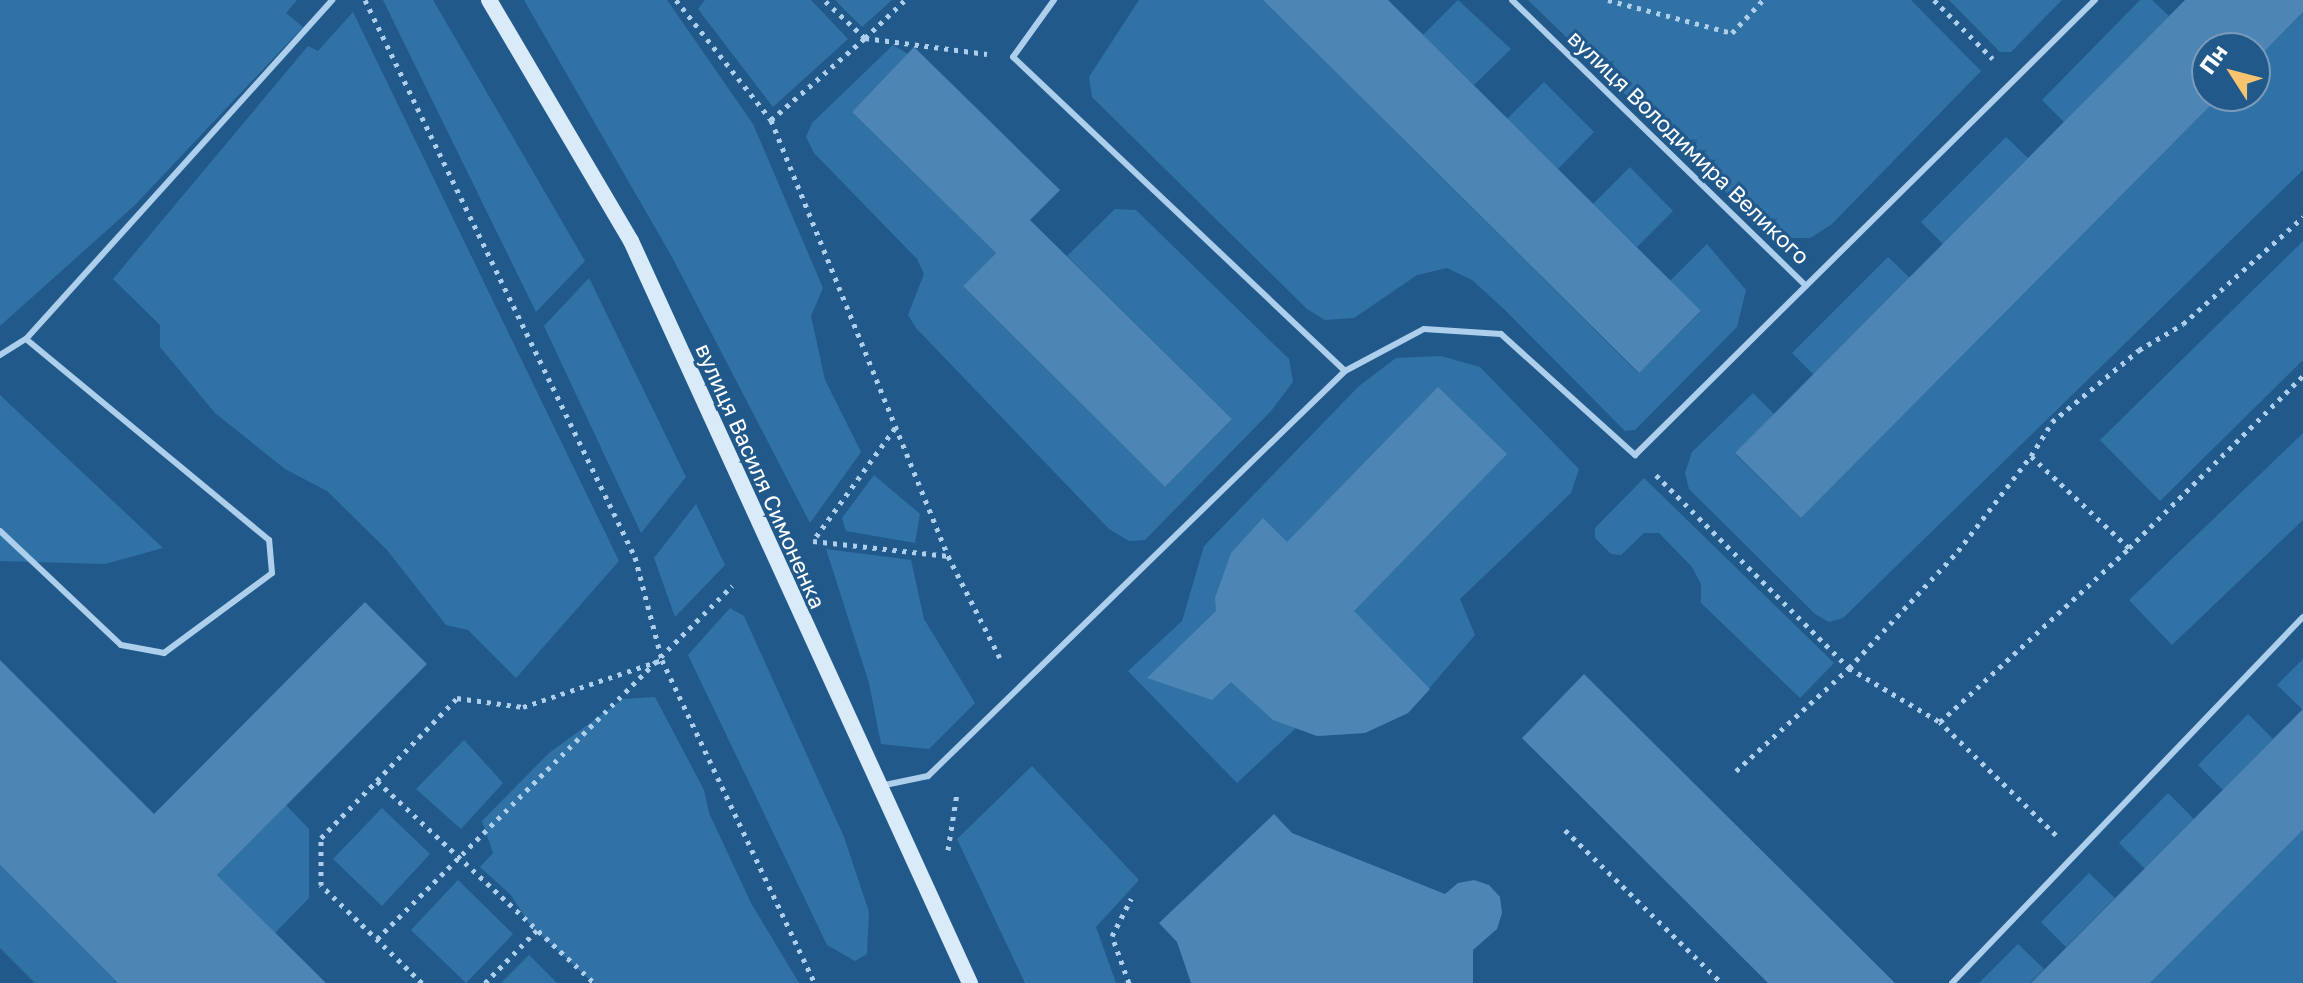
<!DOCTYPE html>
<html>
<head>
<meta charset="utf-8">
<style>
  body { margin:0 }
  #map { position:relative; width:2303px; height:983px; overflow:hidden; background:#21598b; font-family:"Golos Text",sans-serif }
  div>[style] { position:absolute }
  .green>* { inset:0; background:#3172a6 }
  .building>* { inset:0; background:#4d85b4 }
  .path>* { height:5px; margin-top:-2.5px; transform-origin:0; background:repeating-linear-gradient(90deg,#adcfeb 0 4px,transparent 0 10px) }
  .lane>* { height:6px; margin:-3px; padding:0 3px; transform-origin:3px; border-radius:3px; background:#adcfeb }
  .secondary>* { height:16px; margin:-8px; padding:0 8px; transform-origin:8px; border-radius:8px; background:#d9eaf9 }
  span { translate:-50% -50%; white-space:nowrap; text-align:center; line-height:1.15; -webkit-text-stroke:6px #21598b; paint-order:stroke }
  .street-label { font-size:22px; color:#fff }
  .north { position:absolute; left:2191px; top:32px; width:80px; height:80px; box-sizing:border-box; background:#21598b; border:2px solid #7a9bb9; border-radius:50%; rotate:306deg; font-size:22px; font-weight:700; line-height:32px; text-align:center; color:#fff }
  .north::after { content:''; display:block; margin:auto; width:28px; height:36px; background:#f8c36e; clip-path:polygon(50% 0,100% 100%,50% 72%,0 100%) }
</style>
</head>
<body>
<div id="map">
  <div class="green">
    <i style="clip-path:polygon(0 0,297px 0,286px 13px,303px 27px,134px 206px,0 326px)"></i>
    <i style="clip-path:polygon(383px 0,433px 0,585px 261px,536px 312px)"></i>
    <i style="clip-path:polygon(524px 0,667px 0,753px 124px,823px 288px,811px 316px,825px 380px,861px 452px,810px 523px,672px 257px)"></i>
    <i style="clip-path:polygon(705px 0,811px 0,848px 39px,773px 107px,698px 9px)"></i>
    <i style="clip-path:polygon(835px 0,892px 0,862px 27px)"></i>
    <i style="clip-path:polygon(1139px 0,1263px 0,1638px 373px,1701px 312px,1670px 281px,1707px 244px,1746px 290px,1737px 327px,1635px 430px,1625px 431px,1505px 310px,1472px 280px,1447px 268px,1417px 275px,1354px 318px,1325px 320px,1307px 309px,1092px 97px,1089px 77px)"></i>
    <i style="clip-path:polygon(1458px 0,1511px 49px,1474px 85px,1423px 35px)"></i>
    <i style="clip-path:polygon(1528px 0,1911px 0,1981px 71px,1831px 225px,1810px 238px,1790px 238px,1764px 229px)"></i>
    <i style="clip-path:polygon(1949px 0,2062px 0,2011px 52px,2000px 52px)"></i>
    <i style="clip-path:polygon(2140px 0,2152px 0,2169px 16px,2064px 122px,2042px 100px)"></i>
    <i style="clip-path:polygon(353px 12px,619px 561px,516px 678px,468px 630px,446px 625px,387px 550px,327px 491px,285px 469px,215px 413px,160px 347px,160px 325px,113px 279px,308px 46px,318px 51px)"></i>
    <i style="clip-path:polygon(2303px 12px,2303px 170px,1843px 618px,1829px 622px,1815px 614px,1689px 489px,1685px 473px,1692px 452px,1753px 393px,1774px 414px,1735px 454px,1801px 518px,2220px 96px,2255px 96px,2255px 61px)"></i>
    <i style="clip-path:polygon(893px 45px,908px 54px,852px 112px,996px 253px,963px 286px,1165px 487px,1232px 419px,1067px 256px,1115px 209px,1136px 210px,1289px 359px,1293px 382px,1271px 411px,1145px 540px,1129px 541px,1109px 529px,916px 328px,908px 315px,924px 274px,917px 259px,814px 153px,806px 137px,812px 123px)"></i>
    <i style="clip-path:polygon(1544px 82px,1594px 132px,1558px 169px,1507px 119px)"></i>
    <i style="clip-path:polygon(2006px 137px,2028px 158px,1943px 244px,1921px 222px)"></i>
    <i style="clip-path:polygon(1630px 167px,1673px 211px,1637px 247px,1593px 204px)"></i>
    <i style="clip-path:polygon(2303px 241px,2303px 360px,2160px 501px,2100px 440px)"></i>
    <i style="clip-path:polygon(1888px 257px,1910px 278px,1814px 375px,1792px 353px)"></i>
    <i style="clip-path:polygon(589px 278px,686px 477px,641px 533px,544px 326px)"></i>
    <i style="clip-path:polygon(1441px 356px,1480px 367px,1579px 469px,1571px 493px,1460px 599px,1475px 635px,1408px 713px,1365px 733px,1317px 736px,1296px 728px,1237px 783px,1128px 671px,1182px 621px,1204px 546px,1359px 386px,1396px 358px)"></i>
    <i style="clip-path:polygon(0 395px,163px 548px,105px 564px,0 561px)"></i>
    <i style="clip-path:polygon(2303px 433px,2303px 520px,2172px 645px,2129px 600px)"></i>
    <i style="clip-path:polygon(874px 475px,920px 514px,915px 543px,846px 531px,842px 518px)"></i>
    <i style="clip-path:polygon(1644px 478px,1834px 663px,1800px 698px,1701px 603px,1701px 584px,1692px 567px,1659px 533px,1644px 533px,1621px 555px,1611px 554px,1595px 538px,1595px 528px)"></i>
    <i style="clip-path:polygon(696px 504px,725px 565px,675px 617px,654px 558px)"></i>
    <i style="clip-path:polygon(826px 549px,911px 560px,924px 619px,975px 703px,929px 749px,881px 744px,869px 683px)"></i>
    <i style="clip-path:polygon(730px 608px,744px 616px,844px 837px,869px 912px,867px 954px,855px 961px,827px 945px,688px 655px)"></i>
    <i style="clip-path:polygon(2303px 659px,2303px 710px,2277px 685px)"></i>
    <i style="clip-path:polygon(655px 697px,704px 790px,709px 813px,751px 903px,799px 983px,593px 983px,530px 925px,511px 895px,480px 867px,493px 853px,482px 821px,549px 753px,623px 699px)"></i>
    <i style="clip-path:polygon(2248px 714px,2273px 739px,2223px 790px,2198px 765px)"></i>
    <i style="clip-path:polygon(464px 740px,503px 783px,461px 829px,416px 789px)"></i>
    <i style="clip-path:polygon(1032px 766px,1139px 880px,1096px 927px,1116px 983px,1025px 983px,957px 839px)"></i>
    <i style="clip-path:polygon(2168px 793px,2194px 819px,2145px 869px,2119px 843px)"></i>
    <i style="clip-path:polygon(286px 805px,309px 829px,309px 898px,275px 933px,217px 875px)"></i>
    <i style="clip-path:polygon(382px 808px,430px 854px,382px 906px,333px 859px)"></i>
    <i style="clip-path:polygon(2303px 830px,2303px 983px,2150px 983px)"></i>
    <i style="clip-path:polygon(0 865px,118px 983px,35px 983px,0 948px)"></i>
    <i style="clip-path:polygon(2089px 873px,2115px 898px,2066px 947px,2041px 922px)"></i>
    <i style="clip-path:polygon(458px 880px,513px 934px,466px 983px,411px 930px)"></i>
    <i style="clip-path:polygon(2018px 944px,2044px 969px,2030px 983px,1979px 983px)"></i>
    <i style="clip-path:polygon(529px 955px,557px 983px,501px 983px)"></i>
  </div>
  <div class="building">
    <i style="clip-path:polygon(1263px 0,1388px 0,1701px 311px,1639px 373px)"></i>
    <i style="clip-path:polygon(2185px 0,2303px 0,2303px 12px,2255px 61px,2255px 48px,2207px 48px,2207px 96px,2220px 96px,1801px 518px,1735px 453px)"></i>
    <i style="clip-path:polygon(914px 47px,1060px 190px,1030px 220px,1232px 419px,1165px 487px,963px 286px,996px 253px,852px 112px)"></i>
    <i style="clip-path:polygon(1438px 387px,1507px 454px,1354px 611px,1430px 689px,1408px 713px,1365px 733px,1317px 736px,1273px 720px,1231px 682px,1212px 700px,1147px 678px,1216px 611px,1215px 598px,1231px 553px,1263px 518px,1287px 542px)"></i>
    <i style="clip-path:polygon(365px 602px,427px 664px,217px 875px,326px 983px,118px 983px,0 865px,0 660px,154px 814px)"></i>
    <i style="clip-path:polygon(1584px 674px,1895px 983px,1768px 983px,1522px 738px)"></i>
    <i style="clip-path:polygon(2303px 709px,2303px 830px,2150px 983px,2031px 983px)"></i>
    <i style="clip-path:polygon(1274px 814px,1292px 833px,1445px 894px,1458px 883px,1474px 880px,1489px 885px,1500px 897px,1502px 913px,1497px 929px,1473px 950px,1473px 983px,1191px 983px,1177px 942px,1159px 923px)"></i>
  </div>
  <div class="path">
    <i style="left:365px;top:0;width:619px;rotate:64.14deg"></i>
    <i style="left:635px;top:557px;width:106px;rotate:75.3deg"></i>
    <i style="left:662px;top:660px;width:357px;rotate:64.7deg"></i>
    <i style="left:676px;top:0;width:153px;rotate:51.6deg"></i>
    <i style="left:771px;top:120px;width:471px;rotate:67.9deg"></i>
    <i style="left:948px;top:556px;width:119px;rotate:63deg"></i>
    <i style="left:1608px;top:0;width:128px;rotate:14.9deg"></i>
    <i style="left:1732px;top:33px;width:45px;rotate:-46.8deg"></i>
    <i style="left:1934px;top:0;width:83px;rotate:45deg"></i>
    <i style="left:865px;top:38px;width:123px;rotate:7.5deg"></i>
    <i style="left:865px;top:38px;width:55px;rotate:-43.5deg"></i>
    <i style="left:771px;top:120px;width:125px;rotate:-41.1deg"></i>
    <i style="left:865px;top:38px;width:56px;rotate:-137.2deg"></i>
    <i style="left:895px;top:428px;width:140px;rotate:126deg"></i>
    <i style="left:813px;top:541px;width:136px;rotate:6.3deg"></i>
    <i style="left:1656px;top:475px;width:273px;rotate:45deg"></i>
    <i style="left:1849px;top:668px;width:106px;rotate:30.7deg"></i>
    <i style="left:2129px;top:548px;width:134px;rotate:-136.8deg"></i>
    <i style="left:2031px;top:456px;width:40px;rotate:-58deg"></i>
    <i style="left:2052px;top:422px;width:113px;rotate:-39.6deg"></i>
    <i style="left:2139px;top:350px;width:51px;rotate:-30.6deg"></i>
    <i style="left:2183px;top:324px;width:161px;rotate:-41.7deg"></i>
    <i style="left:1736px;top:771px;width:153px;rotate:-42.3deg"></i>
    <i style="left:1849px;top:668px;width:160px;rotate:-47deg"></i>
    <i style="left:1958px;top:551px;width:120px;rotate:-52.5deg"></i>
    <i style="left:377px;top:781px;width:296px;rotate:42.9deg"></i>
    <i style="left:1565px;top:830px;width:219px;rotate:44.3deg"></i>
    <i style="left:2056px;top:835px;width:162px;rotate:-135.8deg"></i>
    <i style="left:1940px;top:722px;width:257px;rotate:-42.6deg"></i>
    <i style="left:2129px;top:548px;width:245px;rotate:-44.7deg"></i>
    <i style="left:948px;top:850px;width:58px;rotate:-81deg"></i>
    <i style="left:377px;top:939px;width:501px;rotate:-44.84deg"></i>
    <i style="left:422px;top:983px;width:141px;rotate:-135.9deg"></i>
    <i style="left:321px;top:885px;width:47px;rotate:-90deg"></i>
    <i style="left:321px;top:838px;width:195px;rotate:-45.8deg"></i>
    <i style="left:457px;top:698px;width:67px;rotate:7.8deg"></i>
    <i style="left:523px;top:707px;width:147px;rotate:-18.7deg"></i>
    <i style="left:485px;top:983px;width:74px;rotate:-45.5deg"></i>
    <i style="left:1129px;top:983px;width:50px;rotate:-109.9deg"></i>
    <i style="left:1112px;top:936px;width:42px;rotate:-62.8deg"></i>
  </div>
  <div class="lane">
    <i style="left:1054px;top:0;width:70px;rotate:125.7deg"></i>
    <i style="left:1013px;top:57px;width:457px;rotate:43.4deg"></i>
    <i style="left:1512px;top:0;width:410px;rotate:44.2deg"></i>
    <i style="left:0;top:355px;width:31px;rotate:-32deg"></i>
    <i style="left:26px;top:339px;width:457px;rotate:-47.9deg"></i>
    <i style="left:0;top:531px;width:166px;rotate:43.3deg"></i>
    <i style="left:121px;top:645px;width:44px;rotate:10.5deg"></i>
    <i style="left:164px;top:653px;width:134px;rotate:-36.5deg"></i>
    <i style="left:272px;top:573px;width:33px;rotate:-95deg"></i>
    <i style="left:269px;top:540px;width:315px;rotate:-140.4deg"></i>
    <i style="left:880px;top:786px;width:49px;rotate:-11.8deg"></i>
    <i style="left:928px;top:776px;width:581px;rotate:-44.16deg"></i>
    <i style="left:1345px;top:371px;width:89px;rotate:-28deg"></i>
    <i style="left:1424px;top:329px;width:77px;rotate:3.7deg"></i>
    <i style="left:1501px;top:334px;width:181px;rotate:42.1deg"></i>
    <i style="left:1635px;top:455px;width:647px;rotate:-44.69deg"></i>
    <i style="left:1952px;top:983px;width:507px;rotate:-46.2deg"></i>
  </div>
  <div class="secondary">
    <i style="left:489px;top:0;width:280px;rotate:59.5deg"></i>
    <i style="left:631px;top:241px;width:816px;rotate:65.45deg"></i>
  </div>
  <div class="street-label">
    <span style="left:1689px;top:147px;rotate:44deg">вулиця Володимира Великого</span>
    <span style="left:761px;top:476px;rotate:66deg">вулиця Василя Симоненка</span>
  </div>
  <div class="north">Пн</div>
</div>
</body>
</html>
